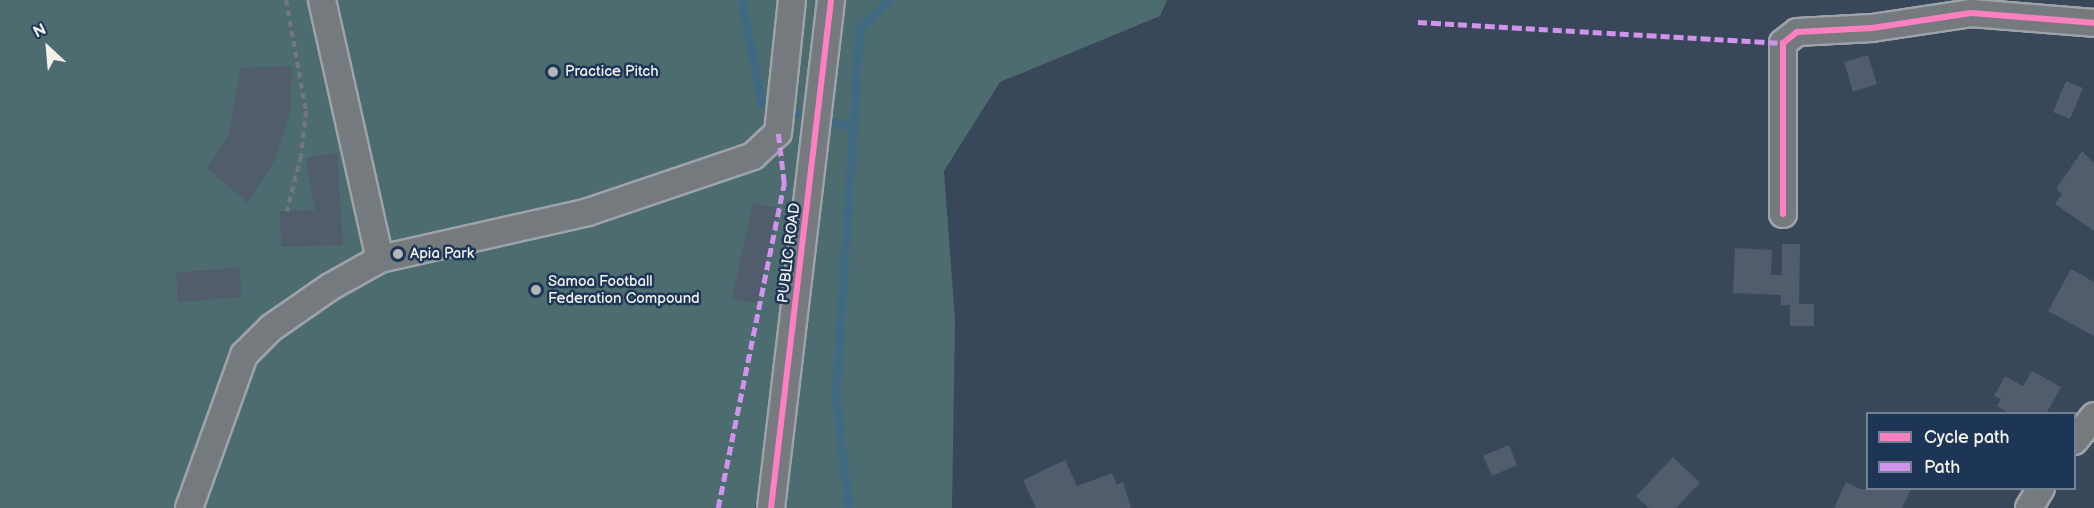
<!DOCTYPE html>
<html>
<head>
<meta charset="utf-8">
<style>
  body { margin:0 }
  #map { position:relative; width:2094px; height:508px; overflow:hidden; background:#39475a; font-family:"Balsamiq Sans",sans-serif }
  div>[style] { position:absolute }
  .green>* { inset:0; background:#4d6c6f }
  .stream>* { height:8px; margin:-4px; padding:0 4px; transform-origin:4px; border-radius:4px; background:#406a83 }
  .building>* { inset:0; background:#515c6c }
  .path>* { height:4px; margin-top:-2px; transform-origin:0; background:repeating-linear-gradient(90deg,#737880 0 6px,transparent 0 10.5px) }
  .roads { filter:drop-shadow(2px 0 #9ea3aa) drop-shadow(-2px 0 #9ea3aa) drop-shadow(0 2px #9ea3aa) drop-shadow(0 -2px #9ea3aa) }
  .minor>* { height:26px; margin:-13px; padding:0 13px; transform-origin:13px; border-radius:13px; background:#757a7f }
  .quiet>* { height:4.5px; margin-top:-2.25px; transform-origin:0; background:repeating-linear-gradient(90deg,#d193ec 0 9px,transparent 0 13.5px) }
  .cycleway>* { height:6px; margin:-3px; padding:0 3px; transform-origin:3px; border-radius:3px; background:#ff80c0 }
  .dots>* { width:16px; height:16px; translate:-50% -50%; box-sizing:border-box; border:3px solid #1d3557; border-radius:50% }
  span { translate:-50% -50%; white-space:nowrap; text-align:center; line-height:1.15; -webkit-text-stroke:5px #1d3557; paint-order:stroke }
  .poi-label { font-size:15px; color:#f4f1e8 }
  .left { translate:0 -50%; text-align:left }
  .street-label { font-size:15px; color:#f4f1e8 }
  .legend { position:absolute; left:1866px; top:412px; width:210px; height:78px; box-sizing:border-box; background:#1d3557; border:2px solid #738091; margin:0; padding:8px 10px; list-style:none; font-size:18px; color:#f4f1e8 }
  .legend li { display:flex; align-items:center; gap:12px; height:30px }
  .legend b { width:30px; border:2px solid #738091 }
  .north { position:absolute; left:18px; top:18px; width:60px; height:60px; -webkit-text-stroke:4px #1d3557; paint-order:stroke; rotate:334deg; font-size:16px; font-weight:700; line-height:24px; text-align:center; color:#f4f1e8 }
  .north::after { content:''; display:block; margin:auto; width:21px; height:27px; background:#f4f1e8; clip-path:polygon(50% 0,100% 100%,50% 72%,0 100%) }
</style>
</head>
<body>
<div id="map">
  <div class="green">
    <i style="clip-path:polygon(0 0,839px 0,822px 121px,844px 0,1167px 0,1160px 16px,1000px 82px,944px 171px,955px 321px,952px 508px,782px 508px,800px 248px,755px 508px,0 508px)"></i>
  </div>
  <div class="stream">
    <i style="left:742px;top:0;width:106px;rotate:79.1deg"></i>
    <i style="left:762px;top:104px;width:37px;rotate:14deg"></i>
    <i style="left:836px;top:123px;width:19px;rotate:16deg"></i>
    <i style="left:849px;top:508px;width:112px;rotate:-96.7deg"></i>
    <i style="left:836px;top:397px;width:369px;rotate:-86.3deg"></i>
    <i style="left:860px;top:29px;width:42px;rotate:-44deg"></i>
  </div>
  <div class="building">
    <i style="clip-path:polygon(1868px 55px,1877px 84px,1853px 92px,1844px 62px)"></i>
    <i style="clip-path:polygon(292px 66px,290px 111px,276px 158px,248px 203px,207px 168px,228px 137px,241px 68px)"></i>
    <i style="clip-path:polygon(2066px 81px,2083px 88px,2070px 119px,2053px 112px)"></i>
    <i style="clip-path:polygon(2082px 151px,2094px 163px,2094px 231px,2055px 204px,2062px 194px,2056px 189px)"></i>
    <i style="clip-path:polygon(337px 152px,343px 245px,281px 247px,280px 211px,315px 210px,306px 158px)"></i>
    <i style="clip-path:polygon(753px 203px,779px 208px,757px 304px,732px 298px)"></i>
    <i style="clip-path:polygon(1782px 244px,1800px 244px,1799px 304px,1814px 304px,1814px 326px,1790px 326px,1790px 305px,1781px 305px,1781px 295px,1733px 293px,1735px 248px,1772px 250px,1771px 275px,1782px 275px)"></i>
    <i style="clip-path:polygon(239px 267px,242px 297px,178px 302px,176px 273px)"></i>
    <i style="clip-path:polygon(2071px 269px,2094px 282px,2094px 336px,2048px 311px)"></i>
    <i style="clip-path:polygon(2032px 371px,2061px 387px,2046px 414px,2010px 414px,1997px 406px,2001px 399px,1994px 396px,2005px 376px,2023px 386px)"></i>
    <i style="clip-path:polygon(1509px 445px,1517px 465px,1492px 476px,1483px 456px)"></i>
    <i style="clip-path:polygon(1673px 457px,1700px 483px,1676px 508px,1649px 508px,1636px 496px)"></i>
    <i style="clip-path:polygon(1065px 460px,1077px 486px,1112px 473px,1117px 485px,1123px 482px,1131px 508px,1036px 508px,1023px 480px)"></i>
    <i style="clip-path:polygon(1846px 482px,1860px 489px,1911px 489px,1902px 508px,1834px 508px)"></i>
  </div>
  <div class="path">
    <i style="left:286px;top:0;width:113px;rotate:79.8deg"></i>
    <i style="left:306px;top:111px;width:45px;rotate:96.3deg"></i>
    <i style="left:301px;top:156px;width:57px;rotate:104.3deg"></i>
  </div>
  <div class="roads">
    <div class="minor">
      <i style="left:322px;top:0;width:265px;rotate:77.4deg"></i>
      <i style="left:1783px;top:214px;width:171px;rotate:-90deg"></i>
      <i style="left:1783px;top:43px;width:18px;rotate:-38deg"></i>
      <i style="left:1797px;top:32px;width:75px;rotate:-3.1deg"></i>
      <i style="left:1872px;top:28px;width:100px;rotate:-8.6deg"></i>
      <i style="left:1971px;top:13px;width:123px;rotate:4.6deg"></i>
      <i style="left:2074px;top:441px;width:32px;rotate:-51deg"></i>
      <i style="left:189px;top:508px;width:163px;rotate:-70.2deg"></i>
      <i style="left:244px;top:355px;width:38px;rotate:-45deg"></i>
      <i style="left:271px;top:328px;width:72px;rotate:-34.8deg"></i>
      <i style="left:330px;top:287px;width:57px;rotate:-29.2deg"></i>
      <i style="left:380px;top:259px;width:213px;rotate:-12.7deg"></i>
      <i style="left:588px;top:212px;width:174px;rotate:-18.7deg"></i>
      <i style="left:753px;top:156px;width:34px;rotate:-43deg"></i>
      <i style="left:778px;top:133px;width:134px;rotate:-84deg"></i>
      <i style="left:771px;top:508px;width:512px;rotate:-83.26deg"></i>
      <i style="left:2029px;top:508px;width:23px;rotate:-59deg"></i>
    </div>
  </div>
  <div class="quiet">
    <i style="left:1418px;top:22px;width:366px;rotate:3.3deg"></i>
    <i style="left:718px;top:508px;width:332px;rotate:-78.5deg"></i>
    <i style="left:784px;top:183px;width:50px;rotate:-96.8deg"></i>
  </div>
  <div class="cycleway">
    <i style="left:1783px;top:214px;width:171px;rotate:-90deg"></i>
    <i style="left:1783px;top:43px;width:18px;rotate:-38deg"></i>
    <i style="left:1797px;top:32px;width:75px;rotate:-3.1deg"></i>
    <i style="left:1872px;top:28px;width:100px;rotate:-8.6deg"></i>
    <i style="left:1971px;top:13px;width:123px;rotate:4.6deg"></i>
    <i style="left:771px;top:508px;width:512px;rotate:-83.26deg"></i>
  </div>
  <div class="dots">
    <i style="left:553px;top:72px;background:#b3b6b6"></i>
    <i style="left:398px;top:254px;background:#b3b6b6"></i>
    <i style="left:536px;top:290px;background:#b3b6b6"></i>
  </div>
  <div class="poi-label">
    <span class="left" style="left:565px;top:72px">Practice Pitch</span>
    <span class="left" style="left:410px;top:254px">Apia Park</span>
    <span class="left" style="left:548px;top:290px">Samoa Football<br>Federation Compound</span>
  </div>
  <div class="street-label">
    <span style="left:789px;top:253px;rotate:-83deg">PUBLIC ROAD</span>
  </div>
  <ul class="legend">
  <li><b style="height:8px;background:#ff80c0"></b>Cycle path</li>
  <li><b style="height:8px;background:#d193ec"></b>Path</li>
  </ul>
  <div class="north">N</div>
</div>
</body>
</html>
